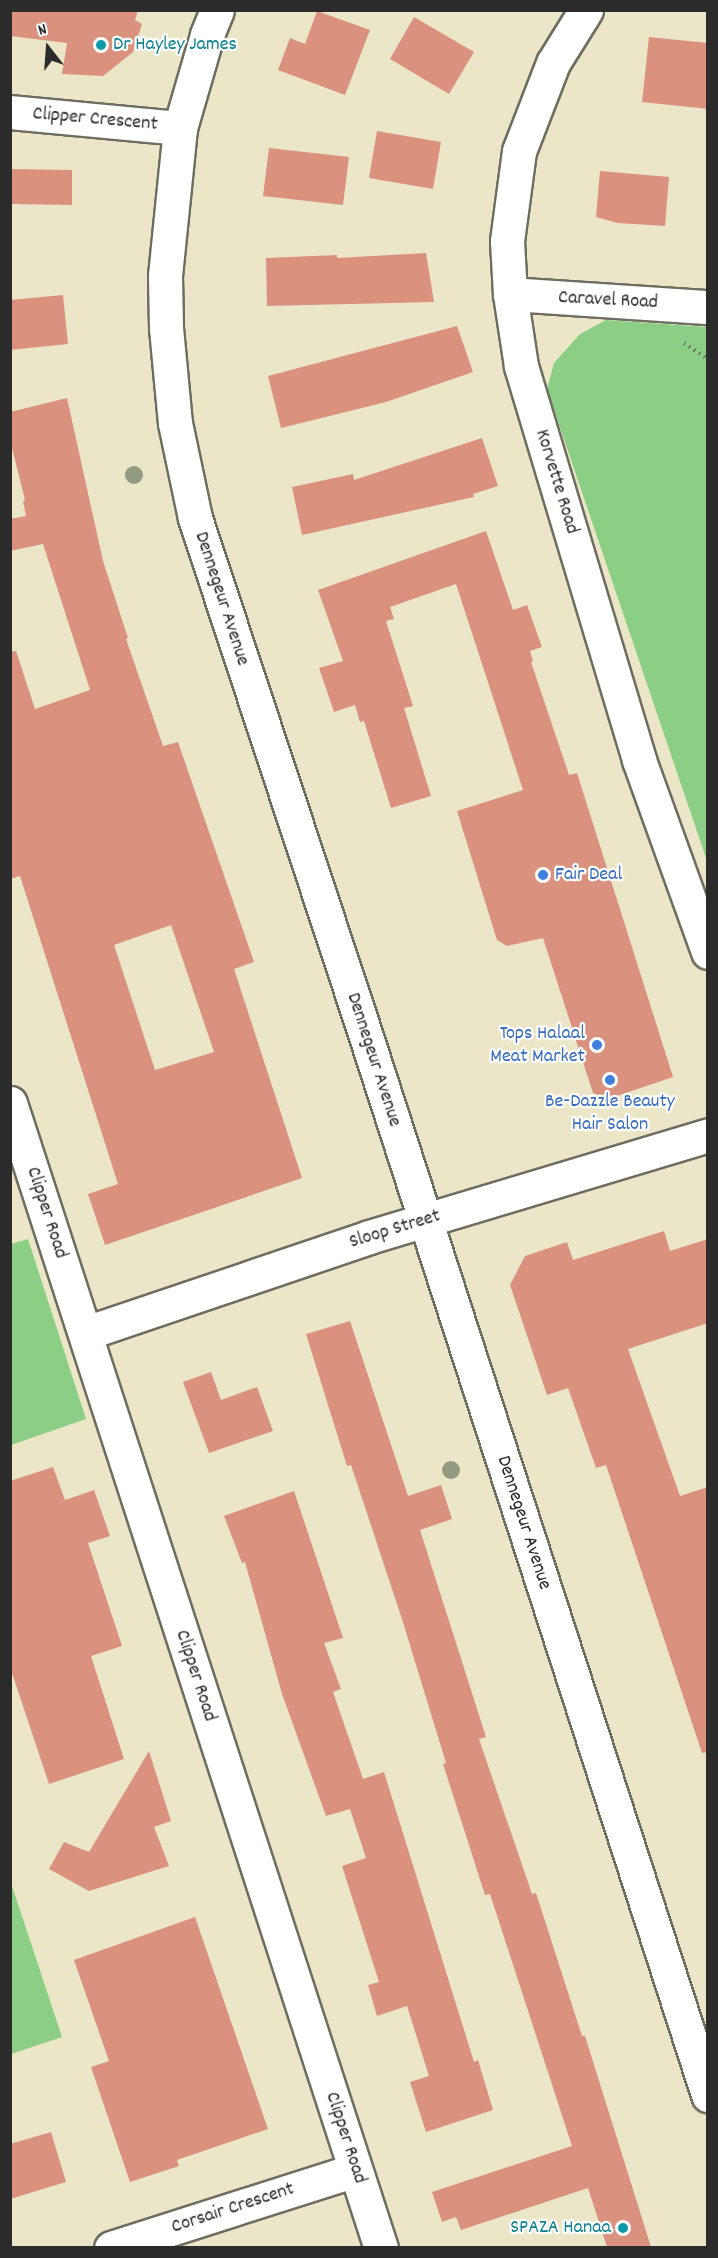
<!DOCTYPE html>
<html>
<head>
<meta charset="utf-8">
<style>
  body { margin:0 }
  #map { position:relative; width:718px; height:2258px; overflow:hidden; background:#ece6c8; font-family:Dekko,sans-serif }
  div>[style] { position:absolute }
  .green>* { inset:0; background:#8cce86 }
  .building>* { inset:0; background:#da927f }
  .path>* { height:4px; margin-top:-2px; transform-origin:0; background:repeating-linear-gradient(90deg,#6f6c62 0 1.5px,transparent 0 6px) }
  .roads { filter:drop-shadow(2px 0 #6f6c62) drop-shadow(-2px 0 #6f6c62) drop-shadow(0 2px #6f6c62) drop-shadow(0 -2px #6f6c62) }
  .minor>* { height:33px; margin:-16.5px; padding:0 16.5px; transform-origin:16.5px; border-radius:16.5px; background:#fff }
  .trees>* { width:18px; height:18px; margin:-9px; border-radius:50%; background:#929a80 }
  .dots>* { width:16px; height:16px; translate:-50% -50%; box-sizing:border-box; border:3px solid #fff; border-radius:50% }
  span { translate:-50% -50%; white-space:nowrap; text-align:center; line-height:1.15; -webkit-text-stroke:4.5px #fff; paint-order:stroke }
  .culture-label { font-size:20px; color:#0d838f }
  .left { translate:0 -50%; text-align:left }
  .right { translate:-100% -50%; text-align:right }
  .street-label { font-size:20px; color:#2b2b2b }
  .shop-label { font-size:20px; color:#366cbe }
  .frame { position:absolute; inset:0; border:12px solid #2b2b2b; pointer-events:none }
  .north { position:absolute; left:18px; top:18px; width:60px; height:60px; -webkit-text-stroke:4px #fff; paint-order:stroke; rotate:343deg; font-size:16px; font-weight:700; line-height:24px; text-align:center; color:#2b2b2b }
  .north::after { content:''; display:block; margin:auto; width:21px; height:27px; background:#2b2b2b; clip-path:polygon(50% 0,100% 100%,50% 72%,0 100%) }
</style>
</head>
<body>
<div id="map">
  <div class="green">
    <i style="clip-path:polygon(606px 320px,707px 327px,707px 861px,547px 389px,554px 363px,580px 334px)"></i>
    <i style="clip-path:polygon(28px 1239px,86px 1419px,11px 1445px,11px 1244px)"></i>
    <i style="clip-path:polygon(10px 1880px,62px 2037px,11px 2054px,10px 2054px)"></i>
  </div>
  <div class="building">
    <i style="clip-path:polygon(10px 10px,138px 10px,135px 20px,142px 24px,133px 52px,103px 76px,62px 74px,67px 43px,10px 36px)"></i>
    <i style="clip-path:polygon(317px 11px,370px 30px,345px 95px,278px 70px,290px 38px,305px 44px)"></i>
    <i style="clip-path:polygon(414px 17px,474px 52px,449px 94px,390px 59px)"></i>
    <i style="clip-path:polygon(649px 37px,708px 43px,708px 109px,642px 102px)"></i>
    <i style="clip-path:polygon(377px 131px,441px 142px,433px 189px,369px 178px)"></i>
    <i style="clip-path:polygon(269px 148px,349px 157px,343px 205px,263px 196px)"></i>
    <i style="clip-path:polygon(10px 169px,72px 170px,72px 205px,10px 204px)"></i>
    <i style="clip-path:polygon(600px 171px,669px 177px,665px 226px,618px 223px,596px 217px)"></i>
    <i style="clip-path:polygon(426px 253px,434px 302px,267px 306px,266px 258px,337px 255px,337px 258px)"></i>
    <i style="clip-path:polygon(63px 295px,68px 344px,10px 350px,10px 300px)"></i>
    <i style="clip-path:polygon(457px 326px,473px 372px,386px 402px,281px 428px,268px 376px)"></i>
    <i style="clip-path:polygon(evenodd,67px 398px,103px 561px,128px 638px,126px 639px,163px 746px,178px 742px,254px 962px,234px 969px,302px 1178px,105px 1245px,88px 1194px,118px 1184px,20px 876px,10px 879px,10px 652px,16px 651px,35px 709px,90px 690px,43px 544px,10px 551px,10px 519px,26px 516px,23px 501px,25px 500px,10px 440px,10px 412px,67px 398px,171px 925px,214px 1052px,155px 1070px,114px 945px,171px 925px)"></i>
    <i style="clip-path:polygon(482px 438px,498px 486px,473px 494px,474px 497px,302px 535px,292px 487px,353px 474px,354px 480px)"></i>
    <i style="clip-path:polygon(486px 531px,513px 610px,527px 605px,542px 647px,530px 651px,533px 661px,531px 662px,569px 775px,577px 773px,673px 1077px,608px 1099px,593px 1093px,543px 938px,507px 946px,497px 940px,457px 811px,523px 790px,456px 584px,390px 607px,394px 619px,386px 621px,413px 706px,404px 708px,431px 796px,391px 808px,364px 721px,360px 722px,355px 705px,334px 712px,319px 668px,343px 661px,318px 590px)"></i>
    <i style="clip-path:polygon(664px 1231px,670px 1251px,708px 1239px,708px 1323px,628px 1349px,680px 1496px,708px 1487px,708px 1752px,702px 1753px,606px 1465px,596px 1468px,568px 1388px,547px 1395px,510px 1285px,525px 1256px,567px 1242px,573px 1260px)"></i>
    <i style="clip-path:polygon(350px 1321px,408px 1496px,441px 1485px,452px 1519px,420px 1530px,486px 1737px,479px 1739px,532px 1894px,536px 1893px,582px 2036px,585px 2036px,651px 2247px,607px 2247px,588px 2188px,461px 2230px,456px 2217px,442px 2222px,432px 2192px,572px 2146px,490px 1894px,485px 1895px,443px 1764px,446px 1763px,402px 1619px,351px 1465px,347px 1466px,306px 1334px)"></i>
    <i style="clip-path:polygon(211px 1372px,221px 1400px,257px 1387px,273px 1431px,209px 1453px,183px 1382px)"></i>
    <i style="clip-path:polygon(53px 1467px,65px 1500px,94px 1490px,110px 1536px,88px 1543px,122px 1646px,91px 1656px,124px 1759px,49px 1784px,10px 1667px,10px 1481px)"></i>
    <i style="clip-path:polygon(294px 1491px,343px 1638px,324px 1643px,341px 1689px,333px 1692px,363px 1779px,384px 1772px,474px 2062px,478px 2060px,493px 2110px,426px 2132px,410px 2082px,429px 2076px,407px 2006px,377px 2016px,368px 1985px,379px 1982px,342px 1866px,366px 1858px,350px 1809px,326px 1816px,282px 1694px,245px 1562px,242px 1563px,224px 1516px)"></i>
    <i style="clip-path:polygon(149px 1751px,171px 1821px,154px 1827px,169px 1866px,89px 1891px,49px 1869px,64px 1842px,89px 1852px)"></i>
    <i style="clip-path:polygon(195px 1917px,268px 2129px,177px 2160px,179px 2166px,130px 2182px,91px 2067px,109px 2061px,74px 1960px)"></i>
    <i style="clip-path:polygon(51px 2132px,66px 2182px,10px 2199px,10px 2144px)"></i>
  </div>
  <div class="path">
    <i style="left:684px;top:343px;width:29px;rotate:34deg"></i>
  </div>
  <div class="roads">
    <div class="minor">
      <i style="left:217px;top:10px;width:27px;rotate:112deg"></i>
      <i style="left:207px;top:35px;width:97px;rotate:106.2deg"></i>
      <i style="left:180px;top:128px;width:149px;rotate:95.8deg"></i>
      <i style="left:165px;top:276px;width:52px;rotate:88.9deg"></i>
      <i style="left:166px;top:328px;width:95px;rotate:84.6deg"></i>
      <i style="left:175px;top:423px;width:97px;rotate:78.1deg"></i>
      <i style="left:195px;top:518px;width:530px;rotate:71.74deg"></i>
      <i style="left:361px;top:1021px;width:1129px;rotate:72.09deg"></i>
      <i style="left:586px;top:10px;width:62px;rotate:121.9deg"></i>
      <i style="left:553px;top:63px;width:94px;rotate:111.1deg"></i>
      <i style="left:519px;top:151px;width:91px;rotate:97.6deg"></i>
      <i style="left:507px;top:241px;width:53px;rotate:86.8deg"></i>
      <i style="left:510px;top:294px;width:73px;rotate:81.3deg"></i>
      <i style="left:521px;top:366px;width:411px;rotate:73.3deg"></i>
      <i style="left:639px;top:760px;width:204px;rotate:70.2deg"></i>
      <i style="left:10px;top:112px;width:171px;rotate:5.4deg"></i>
      <i style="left:510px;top:294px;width:198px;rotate:3.8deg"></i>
      <i style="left:10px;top:1103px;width:1204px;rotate:72.05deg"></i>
      <i style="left:86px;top:1333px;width:299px;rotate:-18.7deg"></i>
      <i style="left:369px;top:1237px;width:354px;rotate:-16.7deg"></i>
      <i style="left:111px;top:2248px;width:256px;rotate:-17.7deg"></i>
    </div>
  </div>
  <div class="trees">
    <i style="left:134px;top:475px"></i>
    <i style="left:451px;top:1470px"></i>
  </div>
  <div class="dots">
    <i style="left:101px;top:45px;background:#0f9aa8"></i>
    <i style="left:543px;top:875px;background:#3f7fe0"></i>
    <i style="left:597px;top:1045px;background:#3f7fe0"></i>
    <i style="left:610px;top:1080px;background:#3f7fe0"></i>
    <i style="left:623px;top:2228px;background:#0f9aa8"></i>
  </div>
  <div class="culture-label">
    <span class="left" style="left:113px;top:45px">Dr Hayley James</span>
    <span class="right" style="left:611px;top:2228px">SPAZA Hanaa</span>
  </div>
  <div class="street-label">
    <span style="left:95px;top:120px;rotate:5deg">Clipper Crescent</span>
    <span style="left:608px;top:301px;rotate:3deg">Caravel Road</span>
    <span style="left:556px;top:482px;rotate:73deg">Korvette Road</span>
    <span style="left:221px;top:599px;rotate:72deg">Dennegeur Avenue</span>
    <span style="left:373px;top:1060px;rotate:72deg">Dennegeur Avenue</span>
    <span style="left:46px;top:1213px;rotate:72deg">Clipper Road</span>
    <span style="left:395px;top:1230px;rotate:-17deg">Sloop Street</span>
    <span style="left:523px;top:1523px;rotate:72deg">Dennegeur Avenue</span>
    <span style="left:195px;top:1676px;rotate:72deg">Clipper Road</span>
    <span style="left:345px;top:2138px;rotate:72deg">Clipper Road</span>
    <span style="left:233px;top:2209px;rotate:-18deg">Corsair Crescent</span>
  </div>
  <div class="shop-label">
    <span class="left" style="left:555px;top:875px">Fair Deal</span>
    <span class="right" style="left:585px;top:1046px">Tops Halaal<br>Meat Market</span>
    <span style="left:610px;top:1114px">Be-Dazzle Beauty<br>Hair Salon</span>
  </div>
  <div class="frame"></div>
  <div class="north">N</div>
</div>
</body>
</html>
